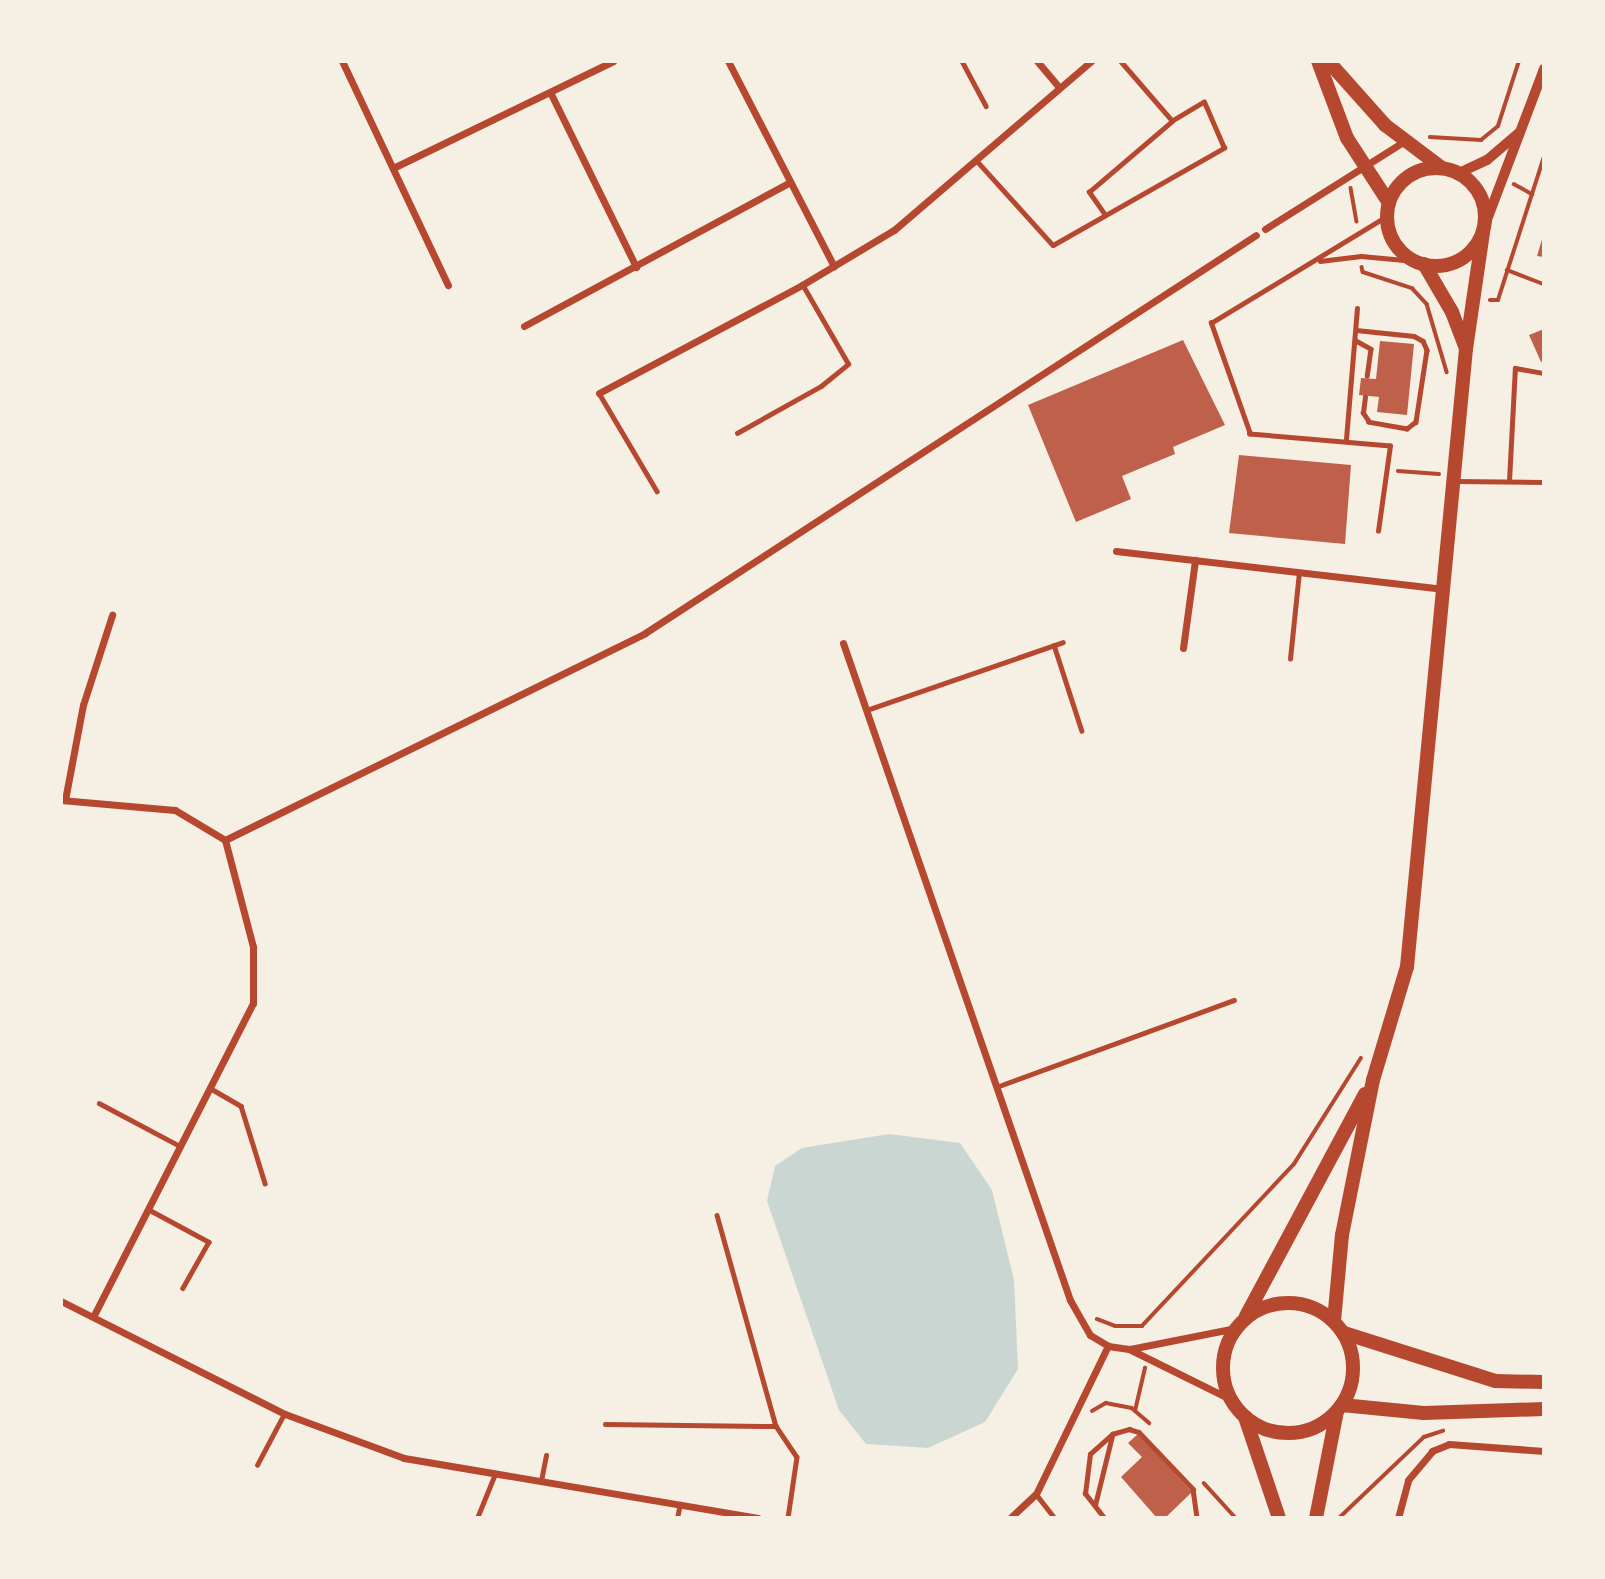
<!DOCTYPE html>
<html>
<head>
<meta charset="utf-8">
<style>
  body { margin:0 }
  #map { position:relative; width:1605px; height:1579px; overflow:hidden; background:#f6efe4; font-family:"Work Sans",sans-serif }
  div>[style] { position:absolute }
  .water>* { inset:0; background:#c9d6d2 }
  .building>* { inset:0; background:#bf614a }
  .path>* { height:3.5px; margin:-1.75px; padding:0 1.75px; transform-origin:1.75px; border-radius:1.75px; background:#b5482f }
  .service>* { height:4.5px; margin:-2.25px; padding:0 2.25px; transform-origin:2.25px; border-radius:2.25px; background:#b5482f }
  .minor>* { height:7px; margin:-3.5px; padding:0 3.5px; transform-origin:3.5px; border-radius:3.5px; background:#b5482f }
  .tertiary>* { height:10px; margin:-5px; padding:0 5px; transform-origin:5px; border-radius:5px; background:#b5482f }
  .trunk>* { height:14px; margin:-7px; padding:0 7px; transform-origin:7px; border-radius:7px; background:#b5482f }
  .trunk>.ring { margin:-7px; padding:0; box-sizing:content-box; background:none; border:14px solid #b5482f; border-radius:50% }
  span { translate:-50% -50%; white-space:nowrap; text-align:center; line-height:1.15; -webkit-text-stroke:6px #f6efe4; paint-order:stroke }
  .frame { position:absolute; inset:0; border:63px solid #f6efe4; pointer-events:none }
</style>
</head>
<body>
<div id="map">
  <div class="water">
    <i style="clip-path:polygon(889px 1134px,960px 1143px,992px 1190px,1014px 1280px,1018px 1369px,985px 1422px,928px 1448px,866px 1444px,839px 1410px,767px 1201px,775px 1166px,802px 1148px)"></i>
  </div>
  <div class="building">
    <i style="clip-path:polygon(1543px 236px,1544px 236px,1544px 257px,1537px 256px)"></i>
    <i style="clip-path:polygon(1544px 329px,1544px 360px,1541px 362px,1529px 335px)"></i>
    <i style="clip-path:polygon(1183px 340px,1225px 425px,1173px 447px,1175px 454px,1122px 476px,1131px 499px,1076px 522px,1028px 405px)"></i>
    <i style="clip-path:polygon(1380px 341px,1414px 344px,1407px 415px,1377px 412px,1379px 397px,1359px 395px,1361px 378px,1376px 379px)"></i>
    <i style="clip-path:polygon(1239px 455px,1351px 465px,1345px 544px,1229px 533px)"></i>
    <i style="clip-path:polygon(1138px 1434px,1192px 1492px,1165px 1518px,1157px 1518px,1121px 1477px,1142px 1457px,1128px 1443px)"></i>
  </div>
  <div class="path">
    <i style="left:1430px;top:137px;width:51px;rotate:3.4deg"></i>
    <i style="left:1481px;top:140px;width:22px;rotate:-39deg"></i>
    <i style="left:1498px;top:126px;width:68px;rotate:-72.1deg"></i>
    <i style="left:1514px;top:184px;width:21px;rotate:29deg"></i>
    <i style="left:1351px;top:188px;width:34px;rotate:80deg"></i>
    <i style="left:1362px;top:267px;width:5px;rotate:79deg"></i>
    <i style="left:1363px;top:272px;width:52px;rotate:18.1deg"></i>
    <i style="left:1412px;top:288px;width:22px;rotate:47deg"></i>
    <i style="left:1427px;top:304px;width:71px;rotate:73.6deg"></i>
    <i style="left:1507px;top:270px;width:40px;rotate:21deg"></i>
    <i style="left:1490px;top:300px;width:8px"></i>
    <i style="left:1498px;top:300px;width:150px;rotate:-72.2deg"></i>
    <i style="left:1398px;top:471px;width:41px;rotate:4.2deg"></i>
    <i style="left:1097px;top:1319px;width:19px;rotate:21deg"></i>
    <i style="left:1115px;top:1326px;width:27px"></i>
    <i style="left:1142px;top:1326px;width:222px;rotate:-46.8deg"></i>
    <i style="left:1294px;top:1164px;width:125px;rotate:-57.7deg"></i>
    <i style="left:1092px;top:1411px;width:16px;rotate:-30deg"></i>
    <i style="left:1106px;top:1403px;width:26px;rotate:11deg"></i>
    <i style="left:1132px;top:1408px;width:23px;rotate:41deg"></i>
    <i style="left:1135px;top:1411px;width:44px;rotate:-76.9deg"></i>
    <i style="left:1204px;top:1483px;width:47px;rotate:47.6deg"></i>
    <i style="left:1339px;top:1518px;width:117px;rotate:-43.6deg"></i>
    <i style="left:1424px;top:1437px;width:20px;rotate:-18deg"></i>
  </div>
  <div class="service">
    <i style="left:962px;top:61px;width:51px;rotate:61.9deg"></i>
    <i style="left:977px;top:161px;width:113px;rotate:47.9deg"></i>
    <i style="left:1053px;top:245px;width:197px;rotate:-29.6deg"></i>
    <i style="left:1224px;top:148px;width:50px;rotate:-113.5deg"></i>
    <i style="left:1204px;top:102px;width:37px;rotate:149deg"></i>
    <i style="left:1172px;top:121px;width:79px;rotate:-130.9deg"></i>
    <i style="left:1105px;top:215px;width:28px;rotate:-125deg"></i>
    <i style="left:1089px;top:192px;width:109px;rotate:-40.5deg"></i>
    <i style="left:1320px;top:261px;width:41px;rotate:-7deg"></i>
    <i style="left:1361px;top:256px;width:54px;rotate:5.3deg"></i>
    <i style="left:1356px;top:330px;width:58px;rotate:5.9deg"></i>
    <i style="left:1414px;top:336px;width:10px;rotate:29deg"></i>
    <i style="left:1423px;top:341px;width:10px;rotate:66deg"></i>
    <i style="left:1427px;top:350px;width:73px;rotate:98.7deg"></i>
    <i style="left:1416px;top:422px;width:11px;rotate:142deg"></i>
    <i style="left:1407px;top:429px;width:39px;rotate:-170deg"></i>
    <i style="left:1369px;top:422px;width:11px;rotate:-124deg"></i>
    <i style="left:1363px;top:413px;width:16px;rotate:-83deg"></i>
    <i style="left:1355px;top:340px;width:18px;rotate:29deg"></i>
    <i style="left:1371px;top:349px;width:27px;rotate:98deg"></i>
    <i style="left:599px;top:393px;width:114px;rotate:59.4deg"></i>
    <i style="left:737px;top:433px;width:96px;rotate:-29.2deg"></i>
    <i style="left:821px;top:386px;width:35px;rotate:-39deg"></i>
    <i style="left:848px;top:364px;width:90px;rotate:-120deg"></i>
    <i style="left:1346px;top:439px;width:131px;rotate:-85.2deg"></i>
    <i style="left:1455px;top:481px;width:89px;rotate:0.6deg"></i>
    <i style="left:1509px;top:481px;width:113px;rotate:-87deg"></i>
    <i style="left:1515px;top:368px;width:29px;rotate:10deg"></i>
    <i style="left:1378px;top:531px;width:86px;rotate:-82deg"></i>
    <i style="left:1390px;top:446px;width:141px;rotate:-175.1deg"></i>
    <i style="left:1250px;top:434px;width:118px;rotate:-109.4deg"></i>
    <i style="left:1211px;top:323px;width:206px;rotate:-31.3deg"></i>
    <i style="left:1054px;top:645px;width:90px;rotate:72deg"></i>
    <i style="left:1290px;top:659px;width:87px;rotate:-84.1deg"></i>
    <i style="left:867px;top:710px;width:207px;rotate:-19.1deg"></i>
    <i style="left:999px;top:1086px;width:250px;rotate:-20.1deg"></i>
    <i style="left:210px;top:1088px;width:36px;rotate:30deg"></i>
    <i style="left:241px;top:1106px;width:81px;rotate:72.7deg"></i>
    <i style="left:99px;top:1103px;width:92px;rotate:28deg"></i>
    <i style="left:148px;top:1209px;width:69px;rotate:28.4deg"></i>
    <i style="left:209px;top:1242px;width:53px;rotate:119.5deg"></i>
    <i style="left:717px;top:1215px;width:219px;rotate:74.4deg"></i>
    <i style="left:605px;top:1424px;width:171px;rotate:0.7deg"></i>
    <i style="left:776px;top:1426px;width:37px;rotate:56deg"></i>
    <i style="left:797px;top:1457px;width:62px;rotate:98.4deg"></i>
    <i style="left:257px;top:1465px;width:58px;rotate:-62.1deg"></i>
    <i style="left:541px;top:1481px;width:26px;rotate:-79deg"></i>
    <i style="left:1036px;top:1494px;width:31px;rotate:52deg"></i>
    <i style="left:1095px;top:1505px;width:71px;rotate:-76.2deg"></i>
    <i style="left:477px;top:1518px;width:48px;rotate:-67.8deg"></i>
    <i style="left:677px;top:1518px;width:14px;rotate:-78deg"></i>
    <i style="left:1104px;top:1518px;width:31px;rotate:-128deg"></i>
    <i style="left:1085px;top:1494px;width:40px;rotate:-82.9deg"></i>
    <i style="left:1090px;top:1454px;width:30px;rotate:-42deg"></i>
    <i style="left:1112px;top:1434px;width:18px;rotate:-16deg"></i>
    <i style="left:1129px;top:1429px;width:10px;rotate:17deg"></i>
    <i style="left:1139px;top:1432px;width:79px;rotate:46.5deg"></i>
    <i style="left:1193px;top:1489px;width:29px;rotate:82deg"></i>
  </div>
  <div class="minor">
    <i style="left:342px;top:61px;width:248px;rotate:64.7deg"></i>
    <i style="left:728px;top:61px;width:231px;rotate:62.7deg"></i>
    <i style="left:1037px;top:61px;width:35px;rotate:50deg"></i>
    <i style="left:551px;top:94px;width:193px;rotate:63.8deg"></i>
    <i style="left:393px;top:168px;width:245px;rotate:-25.9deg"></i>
    <i style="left:1265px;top:229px;width:165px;rotate:-32.2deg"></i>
    <i style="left:524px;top:326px;width:302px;rotate:-28.4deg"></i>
    <i style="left:599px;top:393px;width:230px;rotate:-28deg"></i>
    <i style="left:802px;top:285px;width:107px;rotate:-30.9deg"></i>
    <i style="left:894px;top:230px;width:260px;rotate:-40.6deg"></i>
    <i style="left:1116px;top:551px;width:330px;rotate:6.6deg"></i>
    <i style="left:843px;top:643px;width:695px;rotate:70.94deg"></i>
    <i style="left:1070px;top:1300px;width:40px;rotate:60.3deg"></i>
    <i style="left:1090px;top:1335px;width:21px;rotate:31deg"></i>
    <i style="left:1183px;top:648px;width:89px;rotate:-82.2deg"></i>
    <i style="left:61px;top:800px;width:114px;rotate:5deg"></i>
    <i style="left:175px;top:810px;width:58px;rotate:31deg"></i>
    <i style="left:225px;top:840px;width:111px;rotate:75.3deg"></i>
    <i style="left:253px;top:947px;width:56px;rotate:90deg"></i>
    <i style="left:253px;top:1003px;width:352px;rotate:117deg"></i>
    <i style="left:65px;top:800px;width:97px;rotate:-79.3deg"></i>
    <i style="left:83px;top:705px;width:95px;rotate:-72.1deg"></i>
    <i style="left:225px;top:840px;width:468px;rotate:-26.2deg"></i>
    <i style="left:645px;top:633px;width:729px;rotate:-33.08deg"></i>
    <i style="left:61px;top:1301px;width:251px;rotate:26.8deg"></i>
    <i style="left:285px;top:1414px;width:127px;rotate:20.3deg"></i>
    <i style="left:404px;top:1458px;width:359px;rotate:9.6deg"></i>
    <i style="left:1130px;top:1349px;width:108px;rotate:-11.2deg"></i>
    <i style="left:1010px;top:1518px;width:35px;rotate:-43deg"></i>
    <i style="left:1036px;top:1494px;width:165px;rotate:-64.1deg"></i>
    <i style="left:1108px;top:1346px;width:21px;rotate:8deg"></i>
    <i style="left:1129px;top:1349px;width:113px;rotate:26.3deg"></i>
    <i style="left:1398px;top:1518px;width:39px;rotate:-75deg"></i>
    <i style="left:1408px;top:1480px;width:38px;rotate:-50deg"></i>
    <i style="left:1432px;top:1451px;width:18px;rotate:-22deg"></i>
    <i style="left:1449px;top:1444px;width:95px;rotate:4.2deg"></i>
  </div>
  <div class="tertiary">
    <i style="left:1459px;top:173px;width:31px;rotate:-25deg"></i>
    <i style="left:1487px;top:160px;width:43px;rotate:-40.3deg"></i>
    <i style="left:1485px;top:225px;width:167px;rotate:-69.3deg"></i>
  </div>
  <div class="trunk">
    <i style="left:1318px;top:61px;width:82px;rotate:69.4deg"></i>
    <i style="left:1347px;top:138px;width:77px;rotate:57.1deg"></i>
    <i style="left:1328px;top:61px;width:86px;rotate:48.3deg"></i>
    <i style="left:1385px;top:125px;width:71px;rotate:37deg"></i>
    <i class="ring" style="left:1387px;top:168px;width:84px;height:84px"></i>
    <i style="left:1424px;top:264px;width:56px;rotate:59.7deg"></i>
    <i style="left:1452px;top:312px;width:39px;rotate:69deg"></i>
    <i class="ring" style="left:1223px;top:1303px;width:116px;height:116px"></i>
    <i style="left:1246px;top:1316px;width:252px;rotate:-61.8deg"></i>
    <i style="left:1334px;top:1321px;width:86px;rotate:-84.7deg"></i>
    <i style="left:1342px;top:1235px;width:158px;rotate:-78.7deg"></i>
    <i style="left:1373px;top:1080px;width:118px;rotate:-73.3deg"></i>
    <i style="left:1407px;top:967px;width:621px;rotate:-84.55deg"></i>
    <i style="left:1466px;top:349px;width:117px;rotate:-81.7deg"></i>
    <i style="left:1344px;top:1333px;width:158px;rotate:17.6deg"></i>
    <i style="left:1495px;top:1381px;width:49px;rotate:1.2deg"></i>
    <i style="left:1342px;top:1405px;width:82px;rotate:5.6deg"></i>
    <i style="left:1424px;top:1413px;width:120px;rotate:-1.9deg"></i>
    <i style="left:1245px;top:1417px;width:107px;rotate:71.4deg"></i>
    <i style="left:1316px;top:1518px;width:109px;rotate:-78.9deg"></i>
  </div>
  <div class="frame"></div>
</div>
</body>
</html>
